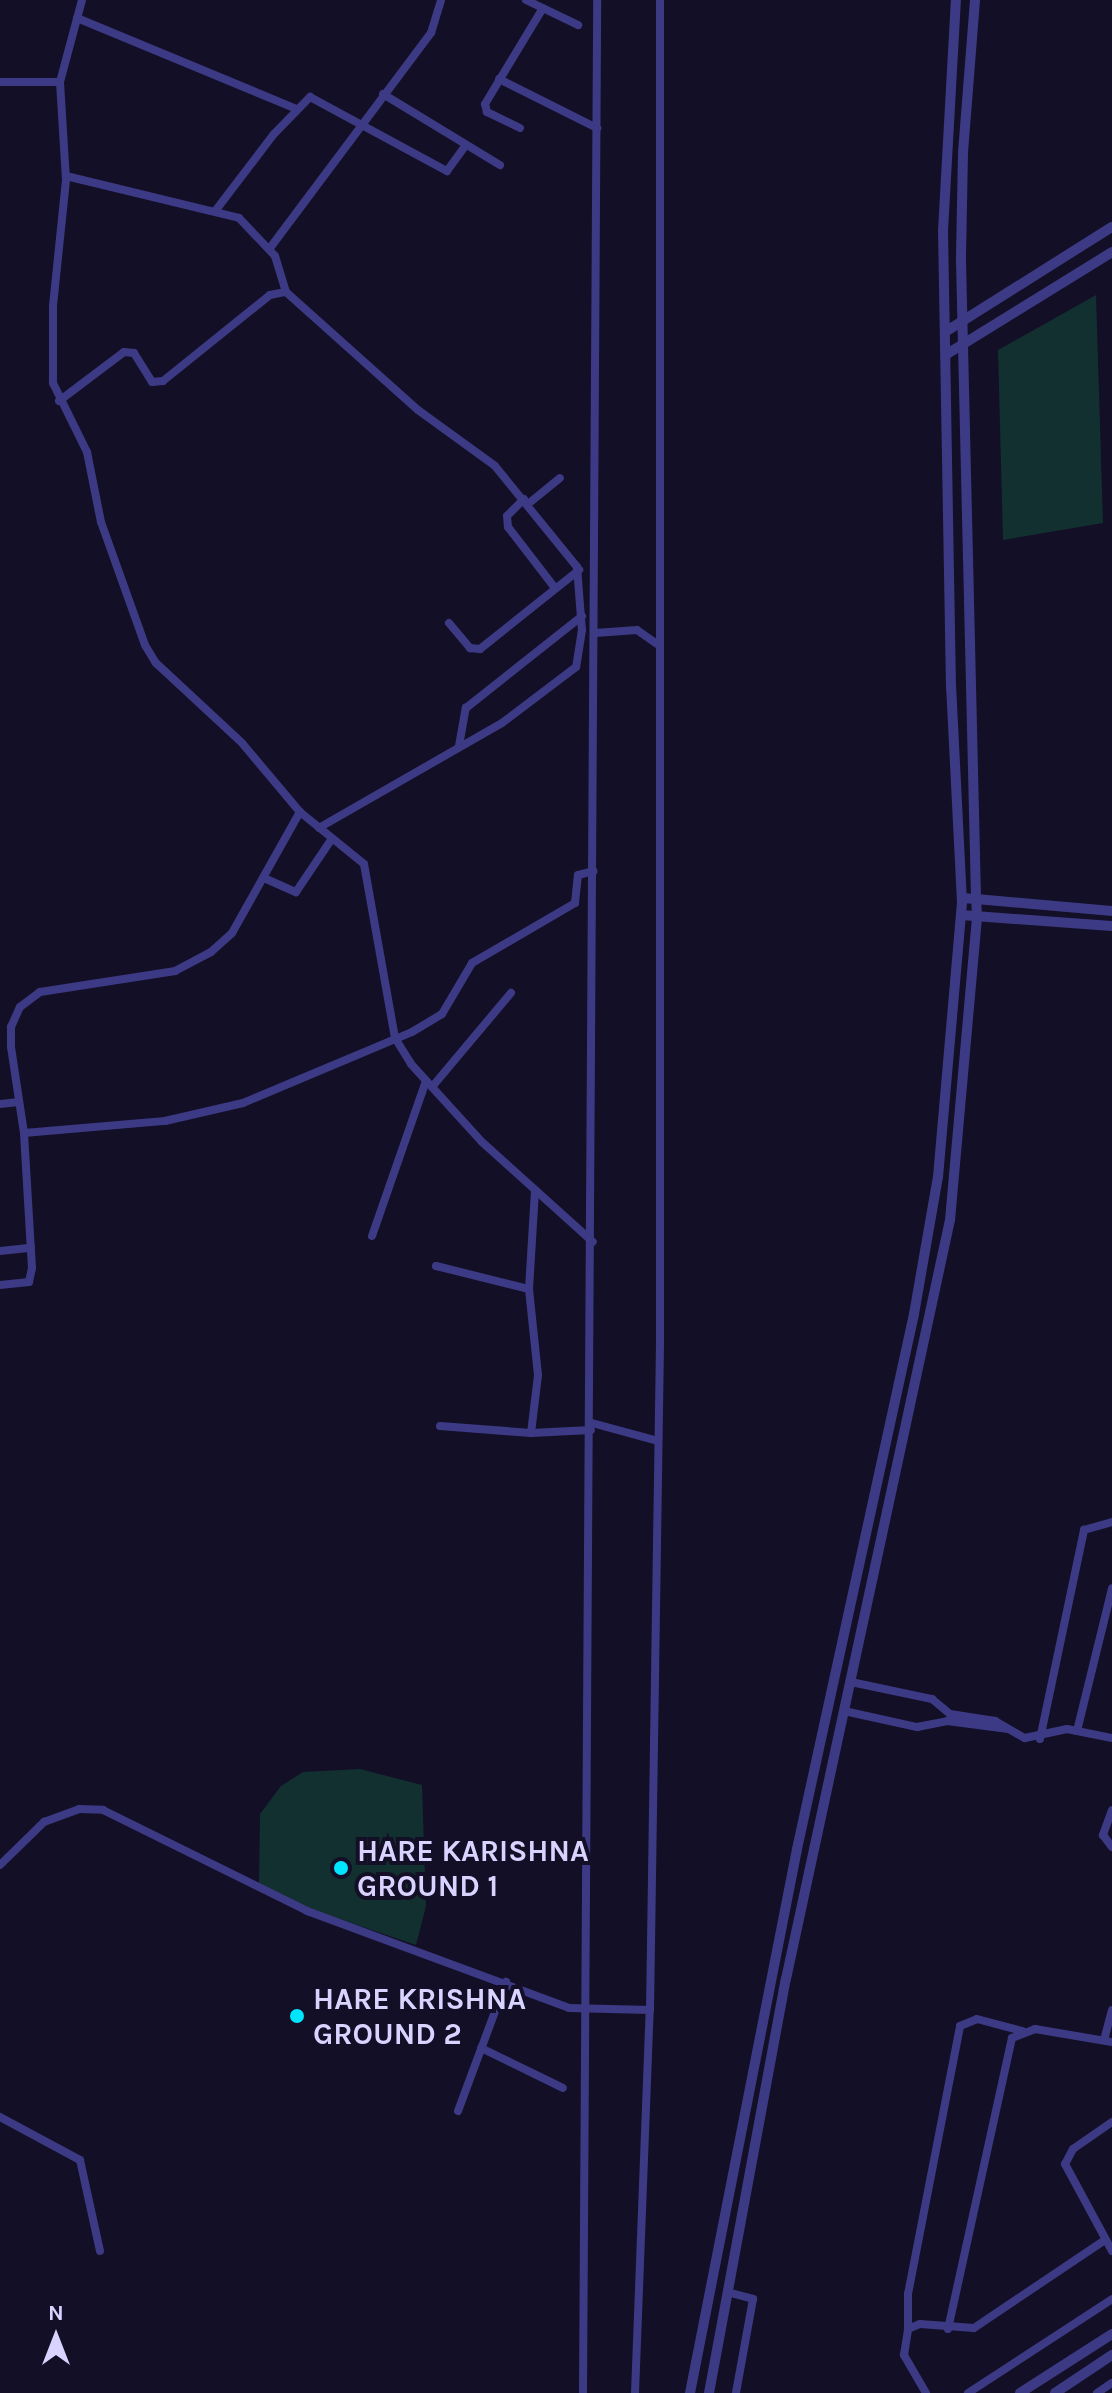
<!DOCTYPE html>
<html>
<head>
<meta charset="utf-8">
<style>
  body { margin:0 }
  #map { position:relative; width:1112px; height:2393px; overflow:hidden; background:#130f26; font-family:Karla,sans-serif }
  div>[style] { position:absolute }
  .green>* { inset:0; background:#12302f }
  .minor>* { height:8px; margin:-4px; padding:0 4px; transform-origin:4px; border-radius:4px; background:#3d3a85 }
  .tertiary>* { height:10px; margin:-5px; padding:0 5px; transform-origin:5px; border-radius:5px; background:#3d3a85 }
  .dots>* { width:22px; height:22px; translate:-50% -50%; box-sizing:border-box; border:4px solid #130f26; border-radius:50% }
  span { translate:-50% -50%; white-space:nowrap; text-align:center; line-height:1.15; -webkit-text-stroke:8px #130f26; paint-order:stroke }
  .poi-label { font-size:30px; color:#d9d4ff; font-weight:700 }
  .left { translate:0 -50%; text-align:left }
  .north { position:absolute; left:16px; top:2297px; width:80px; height:80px; -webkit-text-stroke:6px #130f26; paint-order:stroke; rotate:0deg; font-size:22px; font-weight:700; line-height:32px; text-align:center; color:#d9d4ff }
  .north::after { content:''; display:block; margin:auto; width:28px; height:36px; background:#d9d4ff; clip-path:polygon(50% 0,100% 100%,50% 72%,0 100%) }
</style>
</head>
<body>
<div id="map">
  <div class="green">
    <i style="clip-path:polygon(1096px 295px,1103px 523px,1003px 540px,998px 350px)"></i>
    <i style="clip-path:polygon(360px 1769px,422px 1785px,426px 1906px,416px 1945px,307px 1908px,259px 1883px,260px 1814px,281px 1786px,303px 1772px)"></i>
  </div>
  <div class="minor">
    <i style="left:526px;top:0;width:58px;rotate:25.7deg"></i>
    <i style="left:77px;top:18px;width:238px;rotate:22.5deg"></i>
    <i style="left:499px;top:79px;width:110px;rotate:26.6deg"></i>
    <i style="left:0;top:82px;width:60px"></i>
    <i style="left:60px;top:82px;width:98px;rotate:86.5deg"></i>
    <i style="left:66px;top:180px;width:127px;rotate:95.9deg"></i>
    <i style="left:53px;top:306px;width:77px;rotate:90deg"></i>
    <i style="left:53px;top:383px;width:77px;rotate:63.8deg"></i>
    <i style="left:87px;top:452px;width:71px;rotate:78.7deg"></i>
    <i style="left:101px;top:522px;width:131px;rotate:70.3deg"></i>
    <i style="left:145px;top:645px;width:21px;rotate:59deg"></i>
    <i style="left:156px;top:663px;width:117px;rotate:42.9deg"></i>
    <i style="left:242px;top:743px;width:90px;rotate:50deg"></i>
    <i style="left:300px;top:812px;width:82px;rotate:39.1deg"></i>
    <i style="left:364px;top:864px;width:177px;rotate:79.9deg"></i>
    <i style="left:395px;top:1038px;width:31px;rotate:58deg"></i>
    <i style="left:411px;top:1064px;width:105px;rotate:47.7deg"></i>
    <i style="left:482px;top:1142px;width:149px;rotate:42deg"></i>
    <i style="left:60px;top:82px;width:85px;rotate:-75deg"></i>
    <i style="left:383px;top:94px;width:137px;rotate:31.3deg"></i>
    <i style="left:520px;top:128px;width:37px;rotate:-154deg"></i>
    <i style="left:487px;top:112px;width:8px;rotate:-104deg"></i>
    <i style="left:485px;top:104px;width:112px;rotate:-58.9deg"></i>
    <i style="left:66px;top:176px;width:178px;rotate:13.6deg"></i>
    <i style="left:239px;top:218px;width:52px;rotate:46.5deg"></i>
    <i style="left:275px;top:256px;width:38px;rotate:73deg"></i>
    <i style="left:216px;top:210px;width:96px;rotate:-52.7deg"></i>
    <i style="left:274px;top:134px;width:52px;rotate:-45.8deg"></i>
    <i style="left:310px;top:97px;width:156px;rotate:28.4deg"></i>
    <i style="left:447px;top:171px;width:32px;rotate:-54deg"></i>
    <i style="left:270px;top:248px;width:269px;rotate:-53.2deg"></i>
    <i style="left:431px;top:33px;width:34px;rotate:-73deg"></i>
    <i style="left:59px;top:401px;width:81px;rotate:-37deg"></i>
    <i style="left:124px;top:352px;width:10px;rotate:6deg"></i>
    <i style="left:134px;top:353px;width:34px;rotate:58deg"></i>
    <i style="left:152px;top:382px;width:11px;rotate:-5deg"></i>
    <i style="left:163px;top:381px;width:137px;rotate:-38.8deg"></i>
    <i style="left:270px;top:295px;width:16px;rotate:-11deg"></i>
    <i style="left:286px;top:292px;width:177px;rotate:41.8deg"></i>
    <i style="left:418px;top:410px;width:95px;rotate:36deg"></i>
    <i style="left:495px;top:466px;width:130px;rotate:50.9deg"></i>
    <i style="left:577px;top:567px;width:63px;rotate:85.5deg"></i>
    <i style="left:582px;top:630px;width:37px;rotate:99deg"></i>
    <i style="left:576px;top:667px;width:93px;rotate:142.9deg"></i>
    <i style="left:502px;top:723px;width:211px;rotate:150.2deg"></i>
    <i style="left:524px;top:499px;width:24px;rotate:135deg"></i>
    <i style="left:507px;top:516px;width:11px;rotate:85deg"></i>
    <i style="left:508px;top:527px;width:77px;rotate:52.4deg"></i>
    <i style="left:528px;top:504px;width:41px;rotate:-39.1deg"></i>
    <i style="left:449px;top:623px;width:33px;rotate:50deg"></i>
    <i style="left:470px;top:648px;width:10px;rotate:6deg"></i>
    <i style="left:480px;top:649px;width:127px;rotate:-38.6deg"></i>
    <i style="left:595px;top:633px;width:42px;rotate:-4.1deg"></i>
    <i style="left:637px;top:630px;width:24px;rotate:35deg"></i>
    <i style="left:459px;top:746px;width:39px;rotate:-80deg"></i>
    <i style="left:466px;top:708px;width:148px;rotate:-38.4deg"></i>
    <i style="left:264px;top:878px;width:35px;rotate:24deg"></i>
    <i style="left:296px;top:892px;width:63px;rotate:-56.1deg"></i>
    <i style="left:432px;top:1087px;width:123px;rotate:-50deg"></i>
    <i style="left:0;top:1104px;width:19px;rotate:-6deg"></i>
    <i style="left:24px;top:1133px;width:142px;rotate:-4.9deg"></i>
    <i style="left:165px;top:1121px;width:80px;rotate:-13deg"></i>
    <i style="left:243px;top:1103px;width:183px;rotate:-22.8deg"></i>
    <i style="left:412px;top:1032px;width:35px;rotate:-31deg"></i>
    <i style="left:442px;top:1014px;width:59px;rotate:-59.5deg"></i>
    <i style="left:472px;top:963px;width:119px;rotate:-30.2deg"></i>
    <i style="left:575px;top:903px;width:28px;rotate:-84deg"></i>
    <i style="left:578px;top:875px;width:16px;rotate:-14deg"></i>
    <i style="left:372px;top:1236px;width:164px;rotate:-70.8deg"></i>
    <i style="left:0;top:1251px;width:31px;rotate:-6deg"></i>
    <i style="left:436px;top:1266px;width:96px;rotate:13.9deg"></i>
    <i style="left:0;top:1285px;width:29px;rotate:-6deg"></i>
    <i style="left:29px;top:1282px;width:14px;rotate:-78deg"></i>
    <i style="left:32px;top:1268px;width:135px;rotate:-93.4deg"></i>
    <i style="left:24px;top:1133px;width:87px;rotate:-98.6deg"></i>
    <i style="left:11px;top:1047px;width:20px;rotate:-90deg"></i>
    <i style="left:11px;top:1027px;width:22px;rotate:-66deg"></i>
    <i style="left:20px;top:1007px;width:25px;rotate:-37deg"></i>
    <i style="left:40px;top:992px;width:137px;rotate:-8.8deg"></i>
    <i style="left:175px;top:971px;width:41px;rotate:-27.8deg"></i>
    <i style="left:211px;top:952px;width:28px;rotate:-42deg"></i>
    <i style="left:232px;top:933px;width:139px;rotate:-60.7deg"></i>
    <i style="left:592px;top:1423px;width:68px;rotate:15.3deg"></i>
    <i style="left:440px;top:1426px;width:91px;rotate:4.4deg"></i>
    <i style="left:531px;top:1433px;width:60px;rotate:-2.9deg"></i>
    <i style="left:531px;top:1433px;width:58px;rotate:-83.1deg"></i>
    <i style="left:538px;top:1375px;width:86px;rotate:-96deg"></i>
    <i style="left:529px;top:1289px;width:99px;rotate:-86.5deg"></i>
    <i style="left:851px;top:1682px;width:83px;rotate:11.9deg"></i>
    <i style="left:932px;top:1699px;width:23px;rotate:40deg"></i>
    <i style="left:950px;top:1714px;width:46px;rotate:8.8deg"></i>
    <i style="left:995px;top:1721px;width:34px;rotate:30deg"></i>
    <i style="left:1025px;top:1738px;width:43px;rotate:-12.1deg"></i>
    <i style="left:1067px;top:1729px;width:46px;rotate:11.3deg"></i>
    <i style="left:844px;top:1711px;width:75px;rotate:12.4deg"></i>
    <i style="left:917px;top:1727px;width:31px;rotate:-11deg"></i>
    <i style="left:947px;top:1721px;width:62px;rotate:7.5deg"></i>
    <i style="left:1077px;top:1731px;width:147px;rotate:-76.2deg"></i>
    <i style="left:1040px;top:1739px;width:214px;rotate:-78.1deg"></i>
    <i style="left:1084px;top:1530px;width:29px;rotate:-16deg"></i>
    <i style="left:1112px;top:1810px;width:27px;rotate:110deg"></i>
    <i style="left:1103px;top:1835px;width:15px;rotate:53deg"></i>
    <i style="left:0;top:1865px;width:62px;rotate:-44.3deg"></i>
    <i style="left:44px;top:1822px;width:37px;rotate:-20deg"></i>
    <i style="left:79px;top:1809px;width:24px;rotate:2deg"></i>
    <i style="left:103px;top:1810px;width:228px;rotate:26.3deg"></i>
    <i style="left:307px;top:1911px;width:279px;rotate:20.3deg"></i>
    <i style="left:569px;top:2008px;width:81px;rotate:1.4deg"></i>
    <i style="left:1104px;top:2040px;width:31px;rotate:-75deg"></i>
    <i style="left:481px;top:2048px;width:91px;rotate:26deg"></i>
    <i style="left:458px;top:2111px;width:138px;rotate:-69.6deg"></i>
    <i style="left:0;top:2117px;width:91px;rotate:28.3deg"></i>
    <i style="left:80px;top:2160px;width:93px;rotate:77.6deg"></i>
    <i style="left:1112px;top:2122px;width:47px;rotate:145.3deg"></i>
    <i style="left:1073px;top:2149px;width:17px;rotate:118deg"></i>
    <i style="left:1065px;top:2164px;width:99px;rotate:61.6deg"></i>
    <i style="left:727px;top:2292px;width:27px;rotate:15deg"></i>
    <i style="left:753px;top:2299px;width:96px;rotate:100.3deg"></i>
    <i style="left:908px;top:2329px;width:35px;rotate:-90deg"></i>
    <i style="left:908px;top:2294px;width:273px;rotate:-79deg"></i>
    <i style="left:960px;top:2026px;width:18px;rotate:-22deg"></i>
    <i style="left:977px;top:2019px;width:47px;rotate:14.9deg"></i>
    <i style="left:948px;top:2329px;width:298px;rotate:-77.6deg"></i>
    <i style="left:1012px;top:2038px;width:25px;rotate:-21deg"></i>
    <i style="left:1035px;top:2029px;width:78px;rotate:9.6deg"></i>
    <i style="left:583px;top:2393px;width:2393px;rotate:-89.66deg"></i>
    <i style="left:635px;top:2393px;width:383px;rotate:-87.8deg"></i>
    <i style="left:650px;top:2010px;width:666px;rotate:-89.14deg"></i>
    <i style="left:660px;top:1344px;width:1344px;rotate:-90deg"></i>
    <i style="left:926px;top:2393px;width:44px;rotate:-120.1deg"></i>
    <i style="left:904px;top:2355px;width:26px;rotate:-81deg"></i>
    <i style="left:908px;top:2329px;width:13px;rotate:-23deg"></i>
    <i style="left:920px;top:2324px;width:54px;rotate:4.2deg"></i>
    <i style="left:974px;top:2328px;width:158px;rotate:-33.9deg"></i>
    <i style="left:968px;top:2393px;width:172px;rotate:-33.1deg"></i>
    <i style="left:1097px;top:2393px;width:18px;rotate:-34deg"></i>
  </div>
  <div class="tertiary">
    <i style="left:975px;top:0;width:153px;rotate:94.5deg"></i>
    <i style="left:963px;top:153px;width:108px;rotate:91.1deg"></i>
    <i style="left:961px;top:261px;width:638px;rotate:88.65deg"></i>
    <i style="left:976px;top:899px;width:137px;rotate:5deg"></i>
    <i style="left:945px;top:332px;width:197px;rotate:-32.2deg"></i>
    <i style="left:947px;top:354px;width:194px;rotate:-31.7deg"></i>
    <i style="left:961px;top:915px;width:151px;rotate:4.2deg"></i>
    <i style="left:690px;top:2393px;width:554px;rotate:-78.87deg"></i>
    <i style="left:797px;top:1849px;width:548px;rotate:-77.66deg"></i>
    <i style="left:914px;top:1314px;width:139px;rotate:-80.1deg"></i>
    <i style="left:938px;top:1177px;width:276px;rotate:-85deg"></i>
    <i style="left:962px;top:902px;width:214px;rotate:-92.9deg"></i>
    <i style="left:951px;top:688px;width:457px;rotate:-91deg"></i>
    <i style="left:943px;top:231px;width:231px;rotate:-86.8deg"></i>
    <i style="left:709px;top:2393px;width:421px;rotate:-79.5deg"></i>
    <i style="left:786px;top:1979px;width:777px;rotate:-77.81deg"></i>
    <i style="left:950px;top:1220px;width:305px;rotate:-84.9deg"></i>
    <i style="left:977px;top:916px;width:17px;rotate:-93deg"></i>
    <i style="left:976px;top:899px;width:14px;rotate:-176deg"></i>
    <i style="left:1020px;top:2393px;width:109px;rotate:-32.7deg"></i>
    <i style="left:1055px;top:2393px;width:69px;rotate:-33.7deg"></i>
  </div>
  <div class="dots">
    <i style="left:341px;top:1868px;background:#00e5ff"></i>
    <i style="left:297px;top:2016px;background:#00e5ff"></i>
  </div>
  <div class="poi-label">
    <span class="left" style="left:357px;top:1868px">HARE KARISHNA<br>GROUND 1</span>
    <span class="left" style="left:313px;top:2016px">HARE KRISHNA<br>GROUND 2</span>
  </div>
  <div class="north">N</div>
</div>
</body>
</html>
